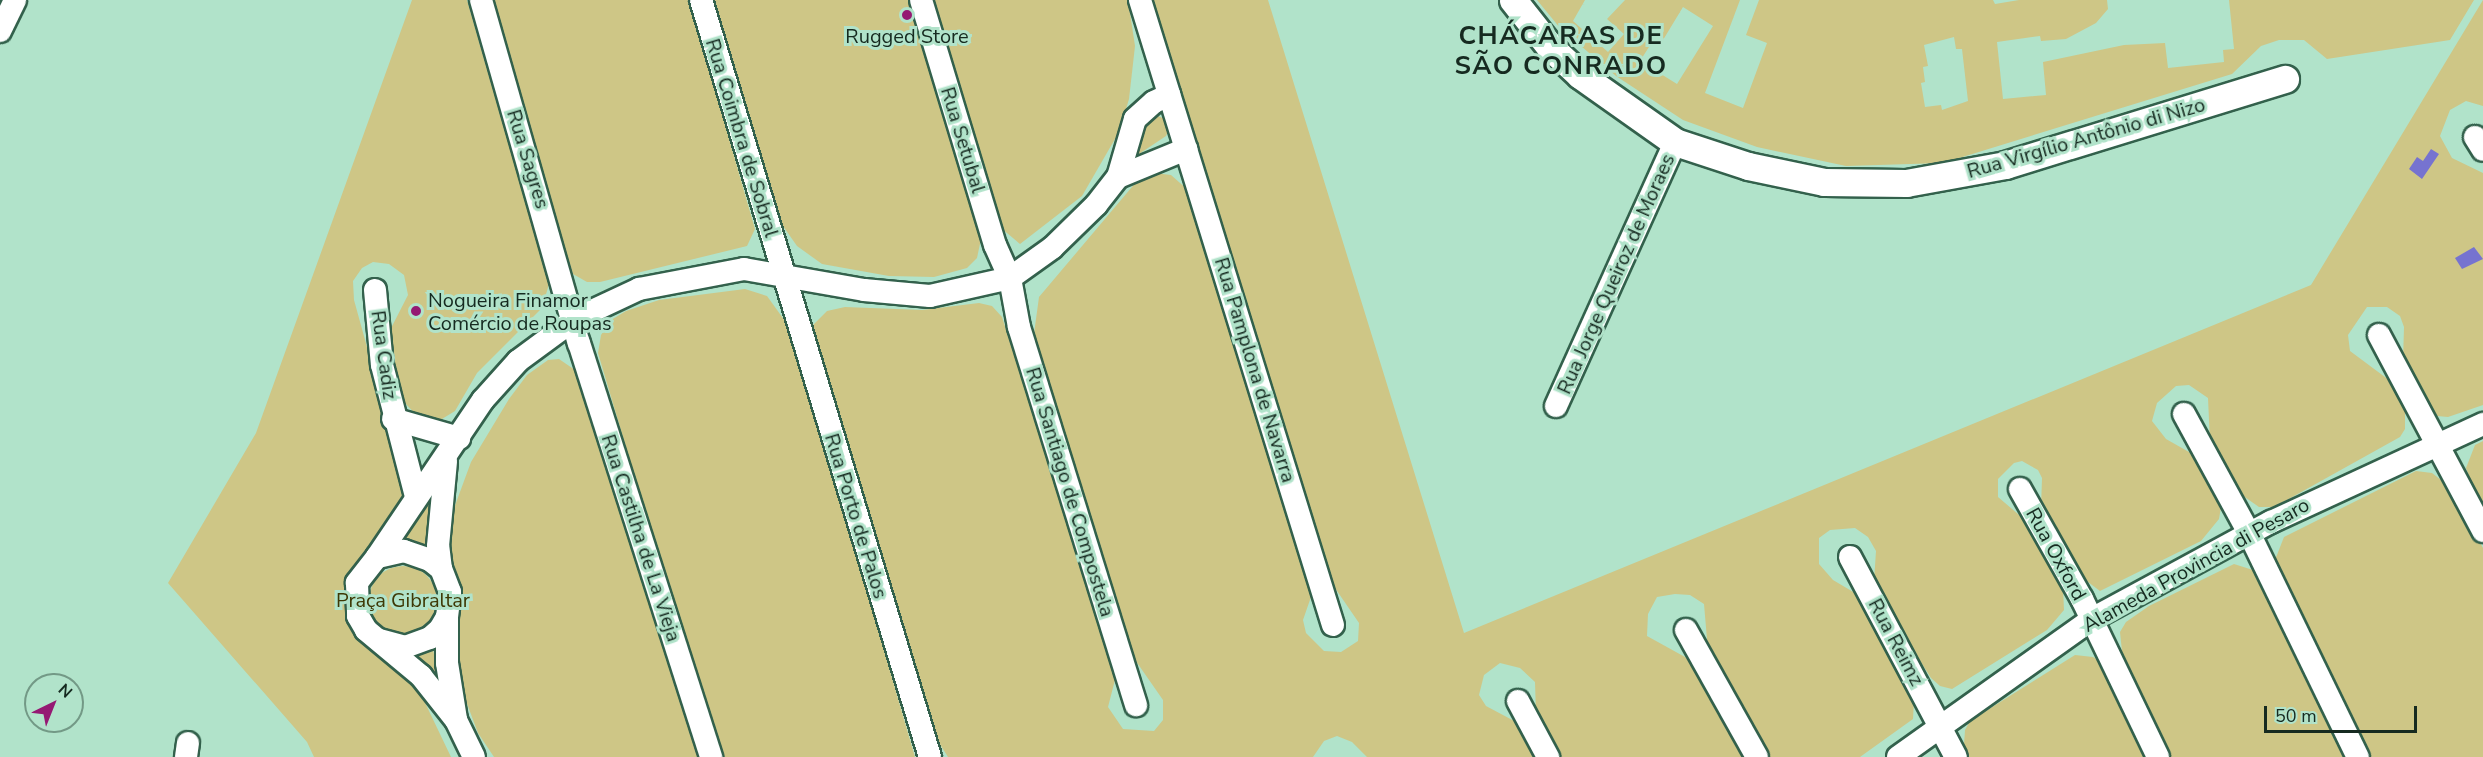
<!DOCTYPE html>
<html>
<head>
<meta charset="utf-8">
<style>
  body { margin:0 }
  #map { position:relative; width:2483px; height:757px; overflow:hidden; background:#b1e3ca; font-family:"Nunito Sans",sans-serif }
  div>[style] { position:absolute }
  .green>* { inset:0; background:#cec686 }
  .round { border-radius:50% }
  .water>* { inset:0; background:#7673d0 }
  .roads { filter:drop-shadow(2px 0 #33614c) drop-shadow(-2px 0 #33614c) drop-shadow(0 2px #33614c) drop-shadow(0 -2px #33614c) }
  .minor>* { height:22px; margin:-11px; padding:0 11px; transform-origin:11px; border-radius:11px; background:#fff }
  .tertiary>* { height:27px; margin:-13.5px; padding:0 13.5px; transform-origin:13.5px; border-radius:13.5px; background:#fff }
  .dots>* { width:16px; height:16px; translate:-50% -50%; box-sizing:border-box; border:3px solid #b1e3ca; border-radius:50% }
  span { translate:-50% -50%; white-space:nowrap; text-align:center; line-height:1.15; -webkit-text-stroke:6px #b1e3ca; paint-order:stroke }
  .poi-label { font-size:20px; color:#162a20 }
  .left { translate:0 -50%; text-align:left }
  .street-label { font-size:20px; color:#162a20 }
  .park-label { font-size:20px; color:#3e3805 }
  .district-label { font-size:26px; color:#162a20; font-weight:700; letter-spacing:1.5px }
  .north { position:absolute; left:24px; top:673px; width:60px; height:60px; box-sizing:border-box; background:#b1e3ca; border:2px solid #739986; border-radius:50%; rotate:43deg; font-size:16px; font-weight:700; line-height:24px; text-align:center; color:#162a20 }
  .north::after { content:''; display:block; margin:auto; width:21px; height:27px; background:#951973; clip-path:polygon(50% 0,100% 100%,50% 72%,0 100%) }
  .scale { position:absolute; left:2264px; top:706px; width:153px; height:27px; box-sizing:border-box; border:3px solid #162a20; border-top:0; padding-left:8px; font-size:18px; line-height:21px; white-space:nowrap; color:#162a20; -webkit-text-stroke:4px #b1e3ca; paint-order:stroke }
</style>
</head>
<body>
<div id="map">
  <div class="green">
    <i style="clip-path:polygon(412px 0,467px 0,549px 284px,542px 308px,477px 373px,455px 411px,437px 422px,422px 421px,404px 402px,388px 349px,387px 336px,408px 295px,404px 275px,389px 264px,373px 262px,362px 268px,353px 281px,354px 300px,401px 470px,403px 490px,401px 503px,350px 577px,345px 599px,347px 616px,418px 688px,451px 757px,314px 757px,307px 742px,168px 583px,256px 433px)"></i>
    <i style="clip-path:polygon(495px 0,689px 0,755px 229px,747px 246px,600px 282px,587px 282px,573px 274px,492px 14px)"></i>
    <i style="clip-path:polygon(709px 0,912px 0,978px 212px,981px 239px,977px 258px,967px 268px,934px 277px,889px 276px,822px 264px,797px 246px,776px 216px)"></i>
    <i style="clip-path:polygon(931px 0,1128px 0,1135px 46px,1129px 99px,1119px 132px,1082px 196px,1020px 244px,1001px 228px)"></i>
    <i style="clip-path:polygon(1152px 0,1268px 0,1464px 633px,2311px 285px,2483px 0,2483px 106px,2466px 101px,2450px 110px,2440px 136px,2452px 158px,2483px 173px,2483px 405px,2448px 417px,2437px 416px,2403px 361px,2404px 327px,2400px 316px,2387px 307px,2367px 307px,2348px 335px,2350px 351px,2393px 383px,2405px 405px,2405px 429px,2400px 437px,2285px 501px,2272px 507px,2259px 507px,2239px 493px,2210px 442px,2208px 398px,2189px 385px,2176px 386px,2157px 403px,2152px 421px,2166px 439px,2189px 452px,2205px 473px,2221px 507px,2219px 519px,2201px 541px,2100px 591px,2084px 579px,2041px 507px,2042px 478px,2038px 470px,2022px 461px,2014px 463px,1998px 479px,1998px 497px,2025px 520px,2063px 588px,2064px 610px,2047px 630px,1952px 689px,1940px 686px,1931px 678px,1896px 623px,1874px 581px,1876px 551px,1868px 537px,1855px 528px,1830px 530px,1819px 538px,1819px 564px,1833px 580px,1860px 596px,1914px 700px,1913px 719px,1860px 757px,1765px 757px,1708px 651px,1704px 604px,1690px 595px,1675px 594px,1657px 597px,1648px 614px,1647px 636px,1685px 657px,1695px 667px,1744px 757px,1558px 757px,1536px 715px,1535px 682px,1520px 668px,1500px 663px,1484px 675px,1479px 695px,1486px 706px,1518px 723px,1539px 757px,1367px 757px,1352px 742px,1337px 736px,1324px 741px,1313px 757px,948px 757px,936px 738px,812px 326px,827px 311px,845px 307px,922px 310px,979px 303px,992px 306px,1002px 317px,1116px 676px,1108px 707px,1123px 729px,1154px 731px,1163px 720px,1163px 700px,1131px 654px,1033px 341px,1039px 297px,1137px 181px,1154px 173px,1171px 175px,1188px 190px,1312px 594px,1303px 620px,1306px 633px,1324px 651px,1341px 652px,1358px 641px,1359px 623px,1335px 588px)"></i>
    <i style="clip-path:polygon(evenodd,1537px 0,1585px 0,1573px 21px,1608px 52px,1624px 34px,1607px 19px,1625px 0,1740px 0,1705px 93px,1743px 108px,1767px 43px,1746px 35px,1759px 0,1993px 0,1995px 4px,2019px 0,2107px 0,2108px 9px,2096px 23px,2066px 39px,2041px 41px,2040px 36px,1997px 42px,2003px 99px,2046px 95px,2043px 62px,2124px 45px,2165px 43px,2168px 68px,2224px 62px,2223px 50px,2234px 49px,2229px 0,2474px 0,2450px 40px,2327px 59px,2304px 40px,2279px 40px,2261px 46px,2232px 74px,1943px 163px,1846px 166px,1757px 147px,1683px 120px,1616px 76px,1560px 28px,1537px 0,1683px 7px,1713px 26px,1677px 84px,1640px 61px,1656px 36px,1663px 40px,1683px 7px,1537px 0,1954px 37px,1956px 49px,1962px 49px,1968px 101px,1942px 110px,1941px 105px,1925px 107px,1921px 83px,1925px 82px,1923px 67px,1928px 66px,1924px 45px,1954px 37px)"></i>
    <i style="clip-path:polygon(1158px 116px,1165px 119px,1169px 129px,1166px 136px,1127px 162px,1150px 118px)"></i>
    <i style="clip-path:polygon(745px 289px,767px 296px,790px 328px,915px 757px,718px 757px,598px 353px,601px 335px,611px 320px,626px 311px,659px 300px)"></i>
    <i style="clip-path:polygon(559px 359px,575px 370px,586px 395px,701px 757px,494px 757px,478px 733px,457px 677px,456px 624px,462px 599px,448px 558px,453px 511px,471px 462px,509px 399px,527px 375px,548px 360px)"></i>
    <i style="clip-path:polygon(2483px 441px,2483px 512px,2466px 468px,2475px 445px)"></i>
    <i style="clip-path:polygon(2416px 471px,2432px 473px,2450px 487px,2483px 548px,2483px 757px,2367px 757px,2275px 560px,2284px 537px)"></i>
    <i style="clip-path:polygon(437px 484px,427px 549px,403px 539px)"></i>
    <i style="clip-path:polygon(2234px 564px,2256px 571px,2348px 757px,2168px 757px,2123px 661px,2120px 632px,2126px 622px,2149px 606px)"></i>
    <i class="round" style="left:369px;top:566px;width:68px;height:68px"></i>
    <i style="clip-path:polygon(433px 649px,440px 686px,413px 653px)"></i>
    <i style="clip-path:polygon(2075px 655px,2093px 657px,2105px 664px,2148px 757px,1969px 757px,1964px 745px,1965px 730px,1970px 721px)"></i>
  </div>
  <div class="water">
    <i style="clip-path:polygon(2431px 149px,2439px 154px,2422px 179px,2409px 169px,2417px 157px,2423px 161px)"></i>
    <i style="clip-path:polygon(2474px 247px,2483px 259px,2462px 269px,2455px 258px)"></i>
  </div>
  <div class="roads">
    <div class="minor">
      <i style="left:481px;top:0;width:357px;rotate:74.1deg"></i>
      <i style="left:579px;top:343px;width:435px;rotate:72.3deg"></i>
      <i style="left:701px;top:0;width:791px;rotate:73.17deg"></i>
      <i style="left:921px;top:0;width:256px;rotate:73.2deg"></i>
      <i style="left:995px;top:245px;width:36px;rotate:66deg"></i>
      <i style="left:1010px;top:278px;width:50px;rotate:79.6deg"></i>
      <i style="left:1019px;top:327px;width:396px;rotate:72.8deg"></i>
      <i style="left:1140px;top:0;width:654px;rotate:72.84deg"></i>
      <i style="left:0;top:31px;width:34px;rotate:-64deg"></i>
      <i style="left:2475px;top:137px;width:15px;rotate:58deg"></i>
      <i style="left:1118px;top:177px;width:74px;rotate:-22.4deg"></i>
      <i style="left:375px;top:290px;width:75px;rotate:84.7deg"></i>
      <i style="left:382px;top:365px;width:135px;rotate:75.5deg"></i>
      <i style="left:2379px;top:335px;width:222px;rotate:62deg"></i>
      <i style="left:1556px;top:406px;width:290px;rotate:-65.7deg"></i>
      <i style="left:2184px;top:414px;width:136px;rotate:61.4deg"></i>
      <i style="left:2249px;top:533px;width:249px;rotate:64.1deg"></i>
      <i style="left:393px;top:419px;width:69px;rotate:16.1deg"></i>
      <i style="left:2020px;top:489px;width:126px;rotate:60.6deg"></i>
      <i style="left:2082px;top:599px;width:175px;rotate:64.3deg"></i>
      <i style="left:377px;top:557px;width:189px;rotate:-56deg"></i>
      <i style="left:483px;top:400px;width:52px;rotate:-48.1deg"></i>
      <i style="left:518px;top:361px;width:71px;rotate:-36.4deg"></i>
      <i style="left:575px;top:319px;width:71px;rotate:-25.1deg"></i>
      <i style="left:639px;top:289px;width:107px;rotate:-10.8deg"></i>
      <i style="left:744px;top:269px;width:122px;rotate:9.9deg"></i>
      <i style="left:864px;top:290px;width:66px;rotate:5.2deg"></i>
      <i style="left:930px;top:296px;width:82px;rotate:-12.7deg"></i>
      <i style="left:1010px;top:278px;width:52px;rotate:-35.5deg"></i>
      <i style="left:1052px;top:248px;width:62px;rotate:-44.3deg"></i>
      <i style="left:1096px;top:205px;width:36px;rotate:-52deg"></i>
      <i style="left:1118px;top:177px;width:60px;rotate:-73.7deg"></i>
      <i style="left:1135px;top:119px;width:25px;rotate:-42deg"></i>
      <i style="left:1154px;top:102px;width:17px;rotate:-25deg"></i>
      <i style="left:1850px;top:557px;width:226px;rotate:62.1deg"></i>
      <i style="left:441px;top:569px;width:23px;rotate:-97deg"></i>
      <i style="left:438px;top:546px;width:85px;rotate:-84.6deg"></i>
      <i style="left:447px;top:617px;width:46px;rotate:90deg"></i>
      <i style="left:447px;top:663px;width:57px;rotate:80.9deg"></i>
      <i style="left:1686px;top:630px;width:145px;rotate:60.8deg"></i>
      <i style="left:379px;top:640px;width:27px;rotate:15deg"></i>
      <i style="left:405px;top:647px;width:27px;rotate:-20deg"></i>
      <i style="left:430px;top:638px;width:13px;rotate:-42deg"></i>
      <i style="left:440px;top:629px;width:14px;rotate:-60deg"></i>
      <i style="left:447px;top:617px;width:25px;rotate:-83deg"></i>
      <i style="left:450px;top:592px;width:25px;rotate:-111deg"></i>
      <i style="left:441px;top:569px;width:14px;rotate:-141deg"></i>
      <i style="left:430px;top:560px;width:28px;rotate:-161deg"></i>
      <i style="left:404px;top:551px;width:28px;rotate:167deg"></i>
      <i style="left:377px;top:557px;width:33px;rotate:128deg"></i>
      <i style="left:357px;top:583px;width:33px;rotate:88deg"></i>
      <i style="left:358px;top:616px;width:16px;rotate:60deg"></i>
      <i style="left:366px;top:630px;width:72px;rotate:39.9deg"></i>
      <i style="left:421px;top:676px;width:56px;rotate:51.5deg"></i>
      <i style="left:456px;top:720px;width:41px;rotate:64.1deg"></i>
      <i style="left:1518px;top:701px;width:64px;rotate:61.8deg"></i>
      <i style="left:186px;top:757px;width:14px;rotate:-82deg"></i>
      <i style="left:1898px;top:757px;width:238px;rotate:-35.4deg"></i>
      <i style="left:2092px;top:619px;width:204px;rotate:-28.5deg"></i>
      <i style="left:2271px;top:522px;width:234px;rotate:-24.8deg"></i>
    </div>
    <div class="tertiary">
      <i style="left:1513px;top:0;width:60px;rotate:51.8deg"></i>
      <i style="left:1550px;top:47px;width:41px;rotate:43deg"></i>
      <i style="left:1580px;top:75px;width:116px;rotate:35.2deg"></i>
      <i style="left:1675px;top:142px;width:77px;rotate:18.2deg"></i>
      <i style="left:1748px;top:166px;width:78px;rotate:11.9deg"></i>
      <i style="left:1824px;top:182px;width:82px;rotate:0.7deg"></i>
      <i style="left:1906px;top:183px;width:101px;rotate:-10.3deg"></i>
      <i style="left:2005px;top:165px;width:293px;rotate:-17.1deg"></i>
    </div>
  </div>
  <div class="dots">
    <i style="left:907px;top:15px;background:#951973"></i>
    <i style="left:416px;top:311px;background:#951973"></i>
  </div>
  <div class="poi-label">
    <span style="left:907px;top:36px">Rugged Store</span>
    <span class="left" style="left:428px;top:312px">Nogueira Finamor<br>Comércio de Roupas</span>
  </div>
  <div class="street-label">
    <span style="left:742px;top:138px;rotate:73deg">Rua Coimbra de Sobral</span>
    <span style="left:2086px;top:138px;rotate:-16deg">Rua Virgílio Antônio di Nizo</span>
    <span style="left:963px;top:140px;rotate:73deg">Rua Setubal</span>
    <span style="left:528px;top:159px;rotate:73deg">Rua Sagres</span>
    <span style="left:1616px;top:274px;rotate:-66deg">Rua Jorge Queiroz de Moraes</span>
    <span style="left:384px;top:355px;rotate:82deg">Rua Cadiz</span>
    <span style="left:1255px;top:370px;rotate:73deg">Rua Pamplona de Navarra</span>
    <span style="left:1070px;top:492px;rotate:73deg">Rua Santiago de Compostela</span>
    <span style="left:856px;top:516px;rotate:73deg">Rua Porto de Palos</span>
    <span style="left:641px;top:538px;rotate:72deg">Rua Castilha de La Vieja</span>
    <span style="left:2056px;top:554px;rotate:61deg">Rua Oxford</span>
    <span style="left:2196px;top:565px;rotate:-29deg">Alameda Provincia di Pesaro</span>
    <span style="left:1896px;top:642px;rotate:62deg">Rua Reimz</span>
  </div>
  <div class="park-label">
    <span style="left:403px;top:600px">Praça Gibraltar</span>
  </div>
  <div class="district-label">
    <span style="left:1561px;top:51px">CHÁCARAS DE<br>SÃO CONRADO</span>
  </div>
  <div class="north">N</div>
  <div class="scale">50 m</div>
</div>
</body>
</html>
